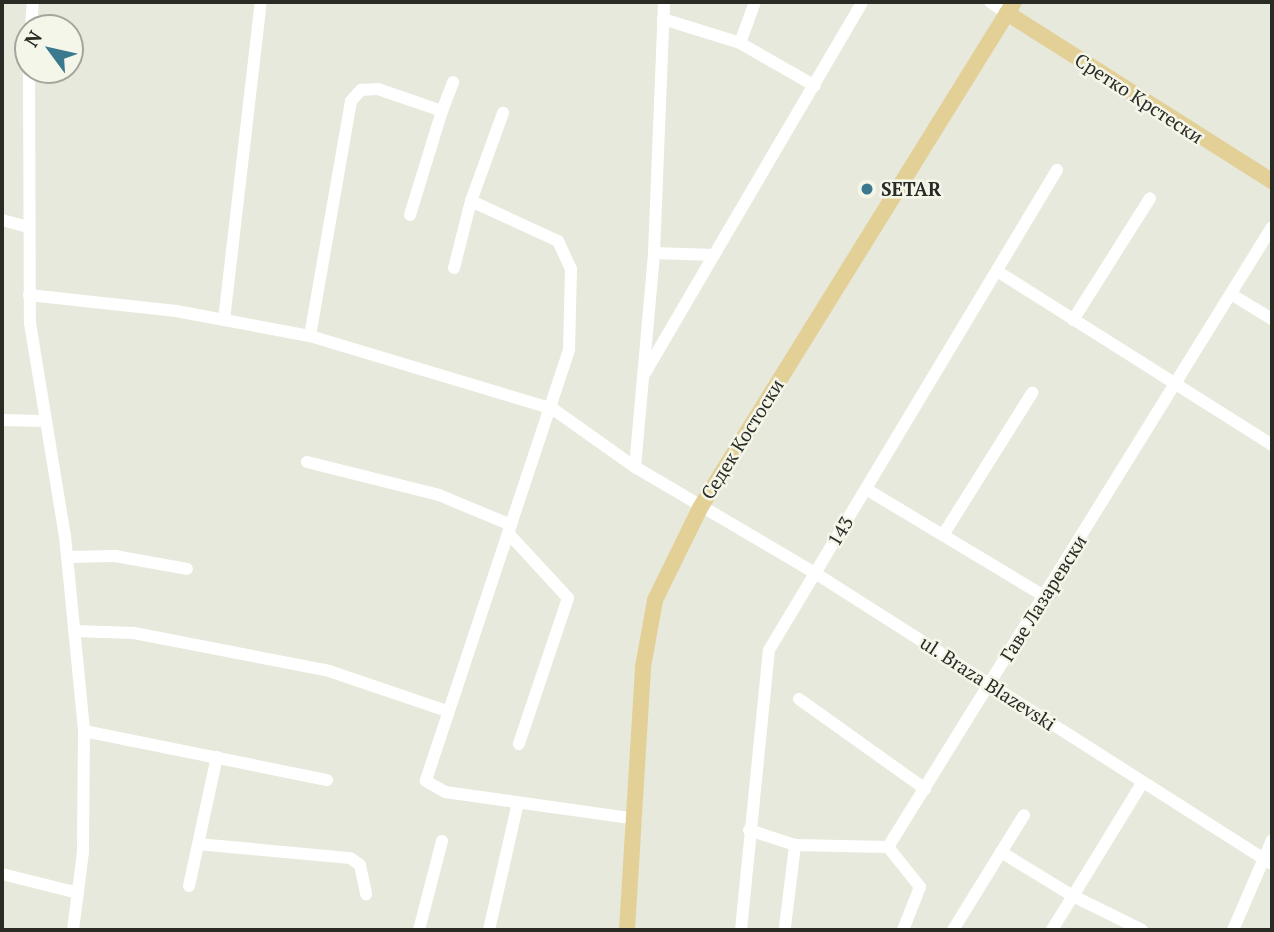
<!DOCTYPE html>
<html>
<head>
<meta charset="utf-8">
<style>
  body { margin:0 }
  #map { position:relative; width:1274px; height:932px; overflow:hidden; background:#e7e9dc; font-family:"PT Serif",serif }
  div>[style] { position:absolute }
  .minor>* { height:12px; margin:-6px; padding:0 6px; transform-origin:6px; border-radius:6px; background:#fff }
  .major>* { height:16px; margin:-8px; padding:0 8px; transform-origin:8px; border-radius:8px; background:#e3d097 }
  .dots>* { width:19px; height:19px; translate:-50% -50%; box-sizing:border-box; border:4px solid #f5f6ea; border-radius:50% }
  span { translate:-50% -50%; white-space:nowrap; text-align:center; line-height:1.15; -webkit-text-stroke:5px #f5f6ea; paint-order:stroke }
  .street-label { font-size:19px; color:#2b2b26 }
  .poi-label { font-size:19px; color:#2b2b26; font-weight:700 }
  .left { translate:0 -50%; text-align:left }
  .frame { position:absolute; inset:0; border:4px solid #2b2b26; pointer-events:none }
  .north { position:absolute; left:14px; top:14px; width:70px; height:70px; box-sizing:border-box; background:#f5f6ea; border:2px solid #a4a59c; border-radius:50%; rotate:303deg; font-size:19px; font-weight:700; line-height:28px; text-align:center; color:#2b2b26 }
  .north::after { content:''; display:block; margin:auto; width:24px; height:32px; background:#3b798f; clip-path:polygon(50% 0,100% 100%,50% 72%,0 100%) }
</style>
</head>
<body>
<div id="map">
  <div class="minor">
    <i style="left:990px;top:2px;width:20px;rotate:33deg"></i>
    <i style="left:663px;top:19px;width:81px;rotate:17.3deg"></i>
    <i style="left:740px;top:43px;width:86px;rotate:29.8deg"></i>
    <i style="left:31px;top:28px;width:26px;rotate:-86deg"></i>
    <i style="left:740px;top:43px;width:44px;rotate:-69.9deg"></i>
    <i style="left:29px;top:70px;width:253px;rotate:89.8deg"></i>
    <i style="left:30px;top:323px;width:216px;rotate:80.7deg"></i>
    <i style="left:65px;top:536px;width:196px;rotate:84.4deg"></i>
    <i style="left:84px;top:731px;width:121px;rotate:90.5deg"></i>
    <i style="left:83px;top:852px;width:79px;rotate:97.3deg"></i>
    <i style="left:471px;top:201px;width:94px;rotate:-70deg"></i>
    <i style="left:410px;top:215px;width:109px;rotate:-72.9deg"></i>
    <i style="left:2px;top:220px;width:27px;rotate:15deg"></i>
    <i style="left:654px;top:253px;width:60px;rotate:1.9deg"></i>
    <i style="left:714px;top:255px;width:291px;rotate:-59.6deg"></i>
    <i style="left:454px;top:268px;width:69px;rotate:-75.8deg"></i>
    <i style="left:471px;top:201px;width:96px;rotate:24.7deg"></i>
    <i style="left:558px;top:241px;width:31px;rotate:65deg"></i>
    <i style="left:571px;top:269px;width:81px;rotate:91.4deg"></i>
    <i style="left:569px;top:350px;width:454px;rotate:108.4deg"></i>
    <i style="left:426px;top:781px;width:22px;rotate:30deg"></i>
    <i style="left:445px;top:792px;width:193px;rotate:8deg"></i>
    <i style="left:997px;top:271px;width:325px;rotate:32.3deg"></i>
    <i style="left:1231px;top:294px;width:48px;rotate:31.4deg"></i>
    <i style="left:29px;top:295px;width:148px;rotate:6.2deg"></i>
    <i style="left:176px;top:311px;width:136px;rotate:10.6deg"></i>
    <i style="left:310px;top:336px;width:254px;rotate:16.7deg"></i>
    <i style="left:553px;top:409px;width:100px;rotate:35.3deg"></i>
    <i style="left:635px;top:467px;width:209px;rotate:30.5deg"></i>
    <i style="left:815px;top:573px;width:542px;rotate:32.49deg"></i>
    <i style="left:224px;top:320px;width:320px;rotate:-83.4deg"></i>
    <i style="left:1073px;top:320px;width:144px;rotate:-57.7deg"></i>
    <i style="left:310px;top:336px;width:239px;rotate:-80.1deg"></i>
    <i style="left:351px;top:101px;width:15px;rotate:-48deg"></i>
    <i style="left:361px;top:90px;width:17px;rotate:-3deg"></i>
    <i style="left:378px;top:89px;width:68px;rotate:19deg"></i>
    <i style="left:442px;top:111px;width:31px;rotate:-69deg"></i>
    <i style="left:645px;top:373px;width:137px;rotate:-59.7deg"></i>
    <i style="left:2px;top:420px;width:41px;rotate:1.4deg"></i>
    <i style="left:307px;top:462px;width:136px;rotate:14deg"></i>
    <i style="left:439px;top:495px;width:78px;rotate:22.6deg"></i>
    <i style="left:635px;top:467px;width:215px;rotate:-84.9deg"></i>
    <i style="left:654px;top:253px;width:251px;rotate:-87.7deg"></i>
    <i style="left:866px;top:489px;width:208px;rotate:31deg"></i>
    <i style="left:508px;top:533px;width:88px;rotate:47.3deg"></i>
    <i style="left:568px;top:598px;width:154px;rotate:108.6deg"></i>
    <i style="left:943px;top:535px;width:168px;rotate:-57.9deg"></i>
    <i style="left:67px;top:557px;width:48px;rotate:-1.2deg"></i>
    <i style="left:115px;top:556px;width:73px;rotate:10.2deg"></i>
    <i style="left:74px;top:631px;width:60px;rotate:1.9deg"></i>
    <i style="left:134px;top:633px;width:199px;rotate:11deg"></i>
    <i style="left:329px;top:671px;width:125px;rotate:18.7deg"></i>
    <i style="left:799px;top:699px;width:155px;rotate:35.5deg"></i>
    <i style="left:84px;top:731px;width:248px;rotate:11.4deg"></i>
    <i style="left:1141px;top:785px;width:130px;rotate:121.5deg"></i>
    <i style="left:1073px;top:896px;width:77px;rotate:26.2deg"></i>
    <i style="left:749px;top:830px;width:48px;rotate:18.1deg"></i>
    <i style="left:795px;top:845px;width:93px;rotate:1.2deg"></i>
    <i style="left:888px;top:847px;width:729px;rotate:-58.23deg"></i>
    <i style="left:198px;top:844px;width:153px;rotate:5.3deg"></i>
    <i style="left:350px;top:858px;width:12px;rotate:35deg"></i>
    <i style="left:360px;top:865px;width:30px;rotate:78deg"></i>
    <i style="left:888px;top:847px;width:51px;rotate:51.3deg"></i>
    <i style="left:920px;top:887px;width:46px;rotate:111.6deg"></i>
    <i style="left:1001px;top:852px;width:84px;rotate:31.4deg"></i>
    <i style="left:1073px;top:896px;width:40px;rotate:122deg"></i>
    <i style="left:2px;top:874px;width:78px;rotate:14deg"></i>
    <i style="left:189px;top:886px;width:132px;rotate:-77.8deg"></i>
    <i style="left:785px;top:927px;width:83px;rotate:-83deg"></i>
    <i style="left:419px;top:930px;width:92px;rotate:-75.5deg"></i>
    <i style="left:489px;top:930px;width:131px;rotate:-77.2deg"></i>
    <i style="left:741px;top:930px;width:281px;rotate:-84.3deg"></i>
    <i style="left:769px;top:650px;width:560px;rotate:-59.04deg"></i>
    <i style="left:953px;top:930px;width:135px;rotate:-58.3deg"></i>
    <i style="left:1233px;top:930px;width:98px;rotate:-66.6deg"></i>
  </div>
  <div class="major">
    <i style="left:1007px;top:13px;width:314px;rotate:32.4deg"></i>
    <i style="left:627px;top:930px;width:263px;rotate:-86.5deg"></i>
    <i style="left:643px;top:667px;width:68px;rotate:-79.8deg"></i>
    <i style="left:655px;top:600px;width:102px;rotate:-63.9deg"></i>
    <i style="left:700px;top:508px;width:596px;rotate:-58.18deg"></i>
  </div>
  <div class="dots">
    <i style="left:867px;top:189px;background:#3b798f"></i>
  </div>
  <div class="street-label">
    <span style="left:1139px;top:98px;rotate:33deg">Сретко Крстески</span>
    <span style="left:742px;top:439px;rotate:-58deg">Седек Костоски</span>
    <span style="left:840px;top:531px;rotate:-59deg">143</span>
    <span style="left:1043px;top:598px;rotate:-58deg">Гаве Лазаревски</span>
    <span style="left:988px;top:683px;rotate:33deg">ul. Braza Blazevski</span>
  </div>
  <div class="poi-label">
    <span class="left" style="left:881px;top:189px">SETAR</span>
  </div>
  <div class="frame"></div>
  <div class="north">N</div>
</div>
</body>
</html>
